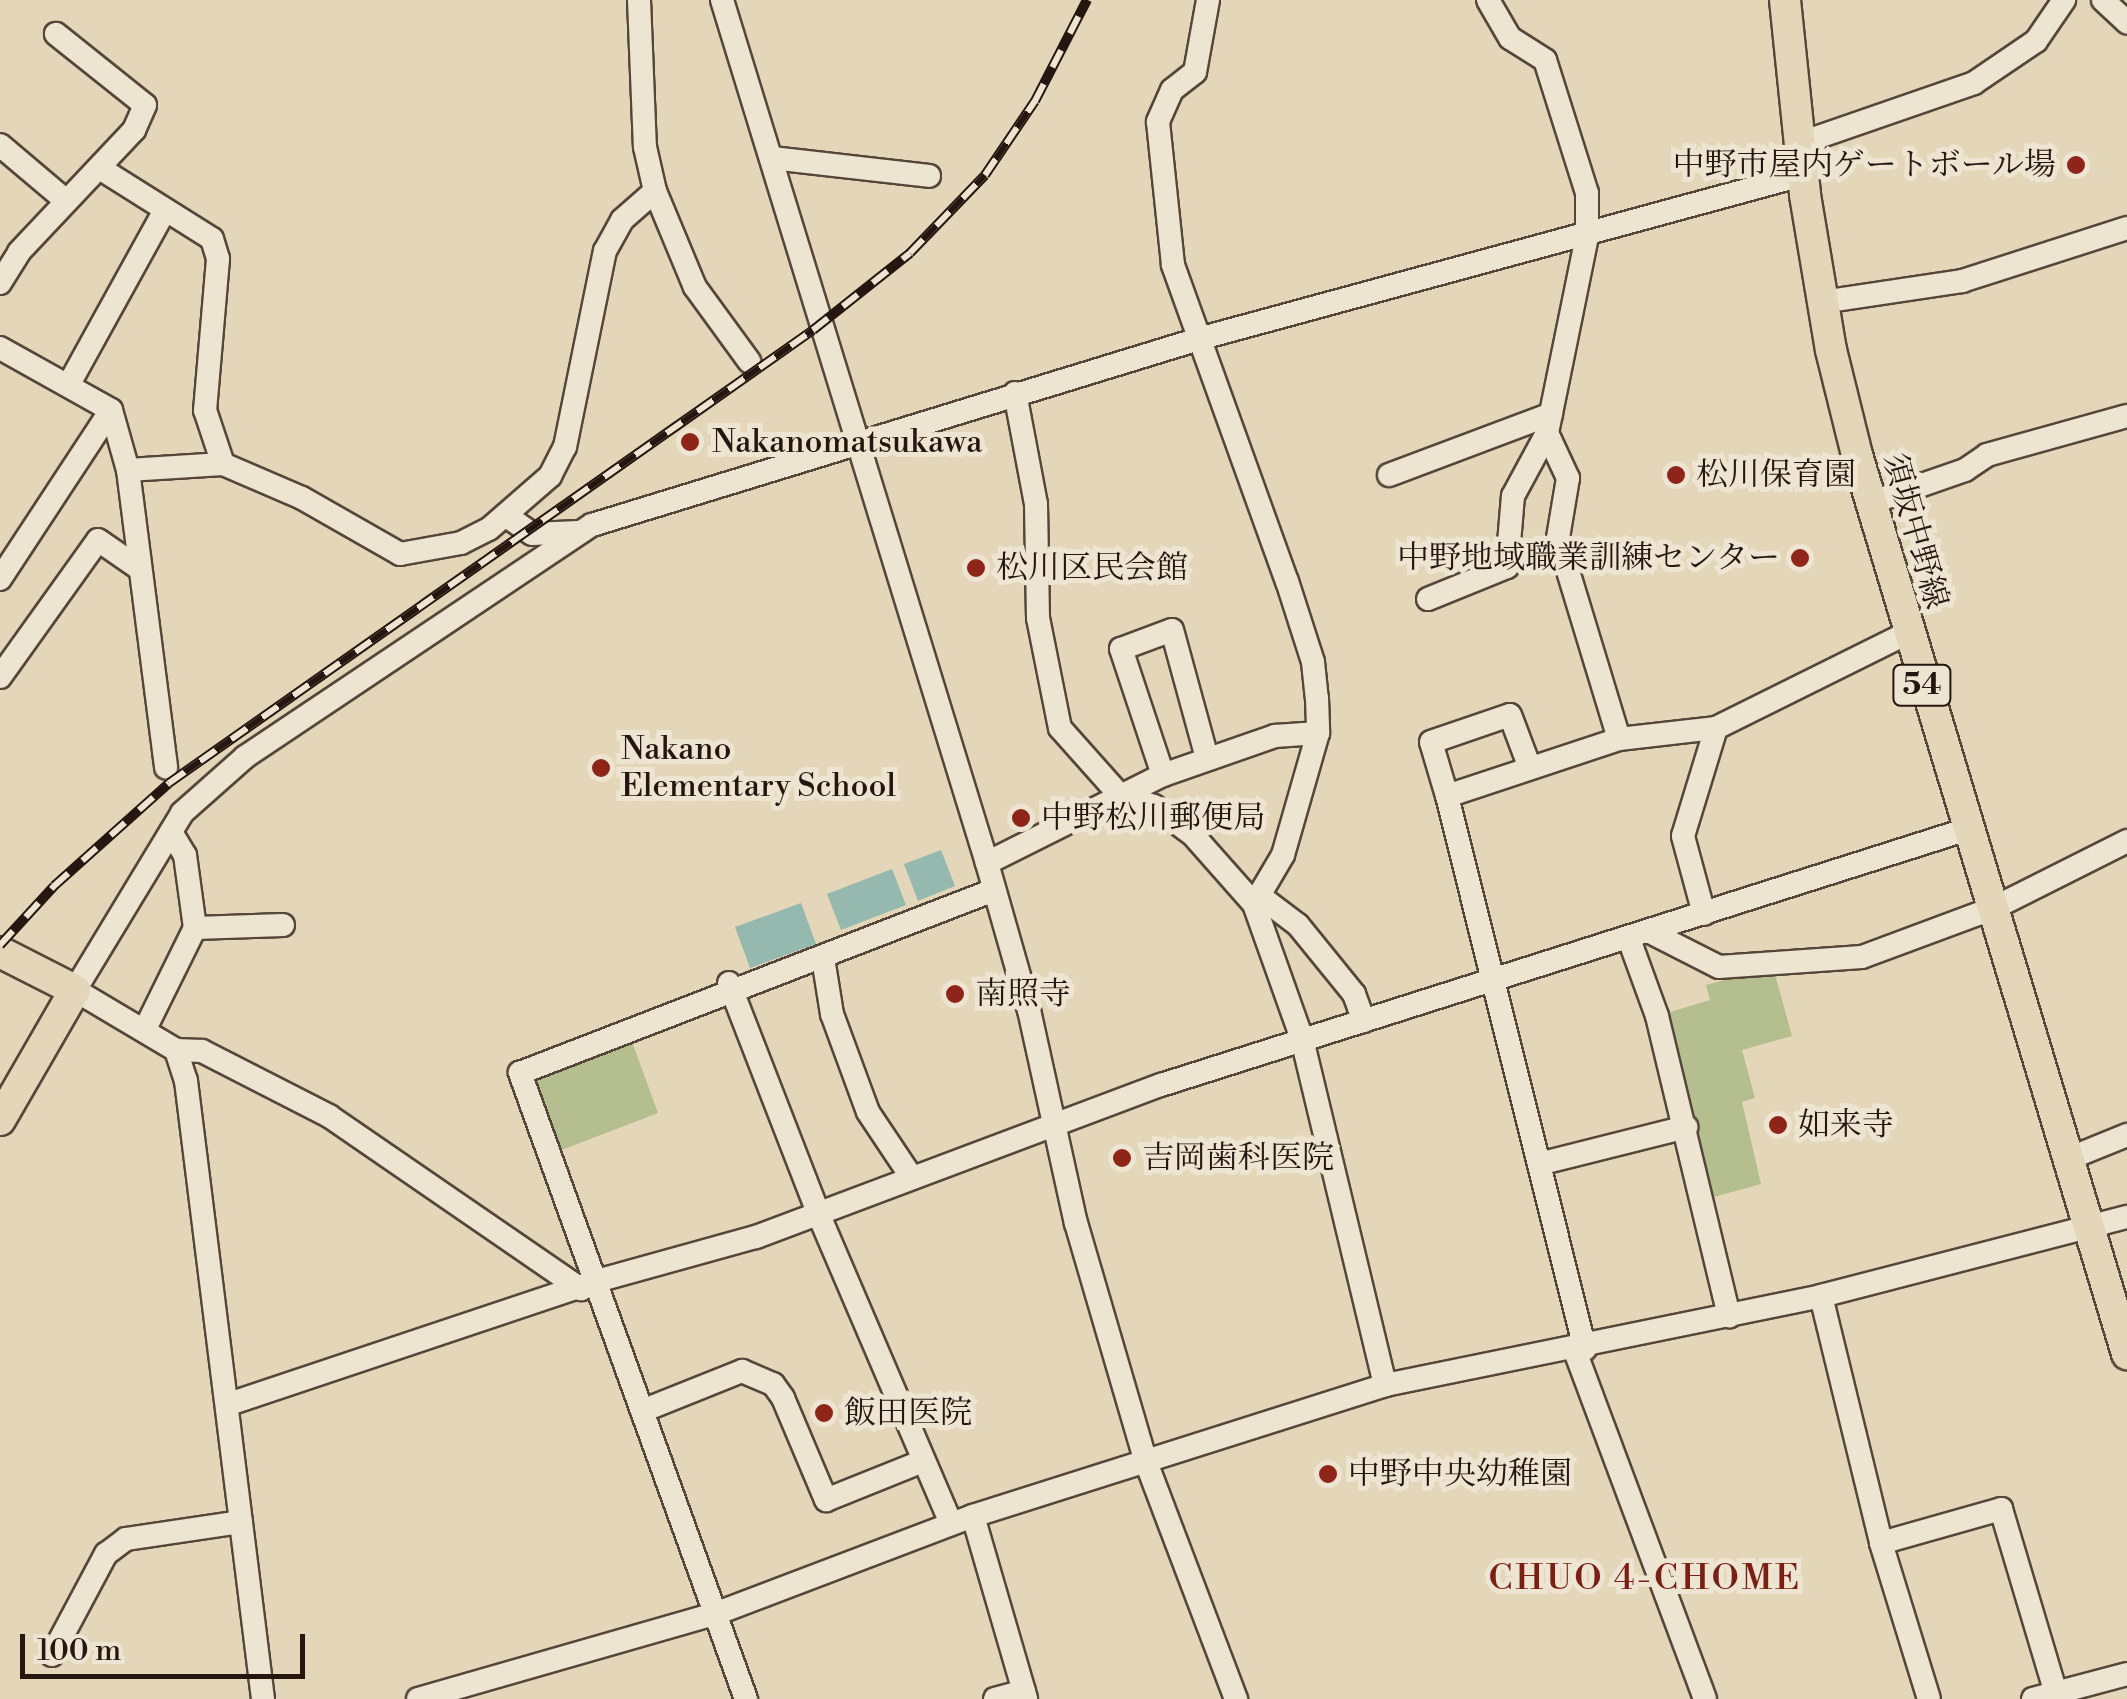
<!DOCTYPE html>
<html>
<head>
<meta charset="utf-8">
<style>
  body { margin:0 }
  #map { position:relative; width:2127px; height:1699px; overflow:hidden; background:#e4d6b8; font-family:"Libre Bodoni","Noto Serif JP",serif }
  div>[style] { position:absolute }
  .green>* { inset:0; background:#b4be8f }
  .water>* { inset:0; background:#95b9af }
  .roads { filter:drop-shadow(2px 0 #56463a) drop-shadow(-2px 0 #56463a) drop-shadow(0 2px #56463a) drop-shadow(0 -2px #56463a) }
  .minor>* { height:22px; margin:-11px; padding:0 11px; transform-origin:11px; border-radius:11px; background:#ede4d1 }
  .major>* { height:30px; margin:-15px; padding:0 15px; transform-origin:15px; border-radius:15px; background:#e4d6b8 }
  .rail>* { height:10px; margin-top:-5px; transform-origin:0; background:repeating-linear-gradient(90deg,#ede4d1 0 19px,#261610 0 38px); box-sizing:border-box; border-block:2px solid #261610 }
  .dots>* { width:28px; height:28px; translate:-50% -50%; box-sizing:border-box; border:5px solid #ede4d1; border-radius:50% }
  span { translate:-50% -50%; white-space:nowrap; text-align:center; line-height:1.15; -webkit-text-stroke:10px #ede4d1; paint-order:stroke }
  .shield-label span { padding:2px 8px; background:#ede4d1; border:2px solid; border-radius:8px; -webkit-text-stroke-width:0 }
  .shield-label { font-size:30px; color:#261610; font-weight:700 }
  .poi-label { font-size:32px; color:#261610 }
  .right { translate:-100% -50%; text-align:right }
  .left { translate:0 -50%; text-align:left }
  .street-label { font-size:32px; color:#261610 }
  .neighbourhood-label { font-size:35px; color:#7a1f14; letter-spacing:2.5px }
  .scale { position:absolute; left:20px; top:1634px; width:285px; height:45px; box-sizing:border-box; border:5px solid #261610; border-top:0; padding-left:12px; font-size:30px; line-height:35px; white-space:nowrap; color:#261610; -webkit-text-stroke:8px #ede4d1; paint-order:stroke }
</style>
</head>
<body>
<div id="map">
  <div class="green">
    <i style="clip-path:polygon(1773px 967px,1792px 1036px,1742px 1050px,1755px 1098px,1742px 1102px,1761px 1184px,1703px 1200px,1657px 1016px,1710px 1000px,1706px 985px)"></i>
    <i style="clip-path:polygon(632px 1042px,658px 1113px,559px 1151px,532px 1080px)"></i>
  </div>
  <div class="water">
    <i style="clip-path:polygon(941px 850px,955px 886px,918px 901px,904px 864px)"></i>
    <i style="clip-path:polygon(892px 869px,906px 905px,841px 930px,827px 894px)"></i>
    <i style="clip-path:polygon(801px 903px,816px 944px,750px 968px,735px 927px)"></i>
  </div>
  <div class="roads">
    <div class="minor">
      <i style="left:639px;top:0;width:147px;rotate:87.7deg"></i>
      <i style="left:645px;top:147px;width:45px;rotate:77.2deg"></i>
      <i style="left:655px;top:191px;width:104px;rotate:67.4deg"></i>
      <i style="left:695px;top:287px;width:92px;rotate:53.9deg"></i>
      <i style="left:722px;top:0;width:903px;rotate:72.93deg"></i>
      <i style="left:987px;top:863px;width:153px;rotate:74.1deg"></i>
      <i style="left:1029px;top:1010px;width:218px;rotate:77.6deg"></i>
      <i style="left:1076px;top:1223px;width:249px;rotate:73.7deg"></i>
      <i style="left:1146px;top:1462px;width:254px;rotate:69.2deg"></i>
      <i style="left:1208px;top:0;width:73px;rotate:100.2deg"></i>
      <i style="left:1195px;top:72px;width:29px;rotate:142deg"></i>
      <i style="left:1172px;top:90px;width:35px;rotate:114deg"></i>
      <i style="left:1158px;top:122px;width:144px;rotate:84deg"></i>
      <i style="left:1173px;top:265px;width:336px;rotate:70.2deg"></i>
      <i style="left:1287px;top:581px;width:85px;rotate:72.2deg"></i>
      <i style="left:1313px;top:662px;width:36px;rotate:84deg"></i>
      <i style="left:1317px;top:698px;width:35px;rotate:88deg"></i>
      <i style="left:1318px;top:733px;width:127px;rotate:106deg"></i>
      <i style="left:1283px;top:855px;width:57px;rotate:120.6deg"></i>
      <i style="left:1254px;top:904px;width:143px;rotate:70.4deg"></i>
      <i style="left:1302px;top:1039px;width:356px;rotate:76.5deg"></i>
      <i style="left:2103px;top:0;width:33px;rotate:43deg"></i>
      <i style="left:1798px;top:144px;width:186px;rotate:-19.1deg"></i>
      <i style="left:1974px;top:83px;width:75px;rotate:-34.1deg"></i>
      <i style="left:2036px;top:41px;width:50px;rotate:-55.7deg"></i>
      <i style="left:0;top:145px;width:85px;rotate:40.2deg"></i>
      <i style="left:772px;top:158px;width:158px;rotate:6.5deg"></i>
      <i style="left:101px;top:169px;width:131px;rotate:32.2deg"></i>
      <i style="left:212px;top:239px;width:21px;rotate:73deg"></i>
      <i style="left:218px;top:259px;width:152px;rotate:94.9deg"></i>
      <i style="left:205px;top:410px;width:57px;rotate:71.6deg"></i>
      <i style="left:0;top:283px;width:36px;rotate:-58deg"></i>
      <i style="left:19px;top:252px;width:168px;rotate:-46.7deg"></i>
      <i style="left:134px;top:130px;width:27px;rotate:-66deg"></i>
      <i style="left:145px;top:105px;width:114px;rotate:-141.4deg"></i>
      <i style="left:1822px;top:302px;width:142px;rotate:-8.5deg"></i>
      <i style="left:1962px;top:281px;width:173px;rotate:-17.8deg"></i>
      <i style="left:0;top:348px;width:127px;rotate:29.2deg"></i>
      <i style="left:111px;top:410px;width:62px;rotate:74.2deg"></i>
      <i style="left:128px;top:470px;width:300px;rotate:82.7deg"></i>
      <i style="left:69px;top:384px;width:199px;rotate:-61.1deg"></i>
      <i style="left:1015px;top:393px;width:113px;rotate:79.3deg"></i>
      <i style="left:1036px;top:504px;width:114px;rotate:89deg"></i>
      <i style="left:1038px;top:618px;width:112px;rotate:78.7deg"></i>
      <i style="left:1060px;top:728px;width:87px;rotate:48.3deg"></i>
      <i style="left:1118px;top:793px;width:38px;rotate:20deg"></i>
      <i style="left:1154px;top:806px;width:49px;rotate:36.6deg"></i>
      <i style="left:1193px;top:835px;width:92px;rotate:48.5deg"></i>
      <i style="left:1547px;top:433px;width:50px;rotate:65deg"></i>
      <i style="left:1568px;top:478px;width:61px;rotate:99.5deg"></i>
      <i style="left:1558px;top:538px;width:210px;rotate:73.1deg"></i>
      <i style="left:128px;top:470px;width:95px;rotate:-3.6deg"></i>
      <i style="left:223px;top:464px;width:86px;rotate:23.3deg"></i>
      <i style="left:302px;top:498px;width:113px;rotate:29.7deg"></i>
      <i style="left:400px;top:554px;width:62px;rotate:-10.2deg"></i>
      <i style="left:461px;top:543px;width:31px;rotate:-27deg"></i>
      <i style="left:489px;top:529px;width:81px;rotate:-41deg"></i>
      <i style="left:550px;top:476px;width:33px;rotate:-63deg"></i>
      <i style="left:565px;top:447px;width:200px;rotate:-78.5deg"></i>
      <i style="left:605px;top:251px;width:35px;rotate:-61deg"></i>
      <i style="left:622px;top:220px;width:44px;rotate:-41.3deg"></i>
      <i style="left:1389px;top:475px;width:173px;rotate:-20.6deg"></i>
      <i style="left:1870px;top:503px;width:101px;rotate:-19.2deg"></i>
      <i style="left:1965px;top:470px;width:27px;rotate:-34deg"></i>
      <i style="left:1987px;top:455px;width:145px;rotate:-15.6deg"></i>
      <i style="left:508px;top:517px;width:29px;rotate:35deg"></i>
      <i style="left:532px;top:534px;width:47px;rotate:-2.4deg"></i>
      <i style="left:0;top:579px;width:202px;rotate:-56.7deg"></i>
      <i style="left:1428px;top:599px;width:85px;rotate:-22.1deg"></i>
      <i style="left:1507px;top:567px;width:71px;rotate:-85.2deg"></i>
      <i style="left:1513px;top:496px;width:72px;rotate:-61.6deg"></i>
      <i style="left:1547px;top:433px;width:201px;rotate:-78.5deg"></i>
      <i style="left:1587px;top:236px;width:43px;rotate:-90deg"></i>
      <i style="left:1587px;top:193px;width:139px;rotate:-107.5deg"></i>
      <i style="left:1545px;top:60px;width:41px;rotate:-147.8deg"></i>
      <i style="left:1510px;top:38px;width:44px;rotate:-120.1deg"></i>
      <i style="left:0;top:677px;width:168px;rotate:-54.4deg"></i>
      <i style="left:98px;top:540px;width:51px;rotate:34.6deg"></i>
      <i style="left:1163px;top:775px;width:133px;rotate:-108.4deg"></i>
      <i style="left:1121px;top:649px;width:54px;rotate:-20.4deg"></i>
      <i style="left:1172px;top:630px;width:133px;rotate:74.7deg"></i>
      <i style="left:1447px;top:796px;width:56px;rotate:-106.5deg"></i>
      <i style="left:1431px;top:742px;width:83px;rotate:-18.9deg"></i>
      <i style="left:1510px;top:715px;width:57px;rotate:69.3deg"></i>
      <i style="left:171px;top:832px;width:27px;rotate:59deg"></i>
      <i style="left:185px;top:855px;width:74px;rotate:82.2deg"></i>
      <i style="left:195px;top:928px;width:88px;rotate:-2deg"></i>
      <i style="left:987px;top:863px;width:197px;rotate:-26.6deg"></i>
      <i style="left:1163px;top:775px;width:119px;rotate:-19.2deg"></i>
      <i style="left:1275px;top:736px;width:43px;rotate:-4deg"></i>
      <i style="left:1261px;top:897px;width:46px;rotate:37.1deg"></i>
      <i style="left:1298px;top:925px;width:89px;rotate:50.9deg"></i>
      <i style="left:1354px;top:994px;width:29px;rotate:70deg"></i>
      <i style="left:1704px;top:914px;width:81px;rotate:-105.1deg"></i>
      <i style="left:1683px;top:836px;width:113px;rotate:-73deg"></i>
      <i style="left:1716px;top:728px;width:213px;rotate:-26.4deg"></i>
      <i style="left:1650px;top:932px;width:77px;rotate:26.9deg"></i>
      <i style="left:1719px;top:967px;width:143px;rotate:-4deg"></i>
      <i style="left:1862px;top:957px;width:141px;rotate:-20.4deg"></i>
      <i style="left:1994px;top:908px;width:149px;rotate:-26.7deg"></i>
      <i style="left:1629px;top:939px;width:82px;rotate:70deg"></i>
      <i style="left:1657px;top:1016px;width:309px;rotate:76.5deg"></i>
      <i style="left:823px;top:958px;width:57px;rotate:80.9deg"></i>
      <i style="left:832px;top:1014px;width:104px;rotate:69.8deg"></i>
      <i style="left:868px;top:1112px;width:79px;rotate:56.3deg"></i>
      <i style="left:729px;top:983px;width:247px;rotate:68.8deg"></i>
      <i style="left:818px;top:1213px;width:338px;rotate:66.8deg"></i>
      <i style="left:146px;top:1027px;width:110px;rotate:-63.7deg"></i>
      <i style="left:176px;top:1050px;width:26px;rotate:2deg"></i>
      <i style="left:202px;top:1051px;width:143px;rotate:27.1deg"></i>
      <i style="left:329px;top:1116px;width:306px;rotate:34.5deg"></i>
      <i style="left:2068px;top:1159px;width:64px;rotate:-22.1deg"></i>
      <i style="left:1539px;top:1164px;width:152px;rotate:-14.1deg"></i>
      <i style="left:1821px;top:1296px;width:254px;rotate:76.3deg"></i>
      <i style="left:1881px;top:1543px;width:163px;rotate:72.9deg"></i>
      <i style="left:1585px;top:1349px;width:570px;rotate:-104.01deg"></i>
      <i style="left:1447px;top:796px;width:181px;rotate:-18.3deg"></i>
      <i style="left:1619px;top:739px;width:98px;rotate:-6.5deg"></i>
      <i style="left:1575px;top:1351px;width:371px;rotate:69.5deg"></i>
      <i style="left:229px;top:1404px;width:388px;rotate:-18.5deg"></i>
      <i style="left:597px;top:1281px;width:165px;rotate:-15.5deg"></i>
      <i style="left:756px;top:1237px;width:433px;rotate:-20.6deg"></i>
      <i style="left:1161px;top:1085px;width:843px;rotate:-17.6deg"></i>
      <i style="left:642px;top:1411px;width:108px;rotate:-21.8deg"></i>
      <i style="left:742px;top:1371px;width:34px;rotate:23deg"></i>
      <i style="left:773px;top:1384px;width:17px;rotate:54deg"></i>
      <i style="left:783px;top:1398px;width:111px;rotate:67.1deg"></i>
      <i style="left:826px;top:1500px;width:105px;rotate:-21.9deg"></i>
      <i style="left:973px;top:1516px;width:191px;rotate:73.8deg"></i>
      <i style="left:1881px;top:1543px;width:125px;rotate:-15.8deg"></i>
      <i style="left:2001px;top:1509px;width:192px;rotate:73.4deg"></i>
      <i style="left:52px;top:1655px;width:115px;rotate:-61.9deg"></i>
      <i style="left:106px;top:1554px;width:25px;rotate:-37deg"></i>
      <i style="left:126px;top:1539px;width:116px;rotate:-8.4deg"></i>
      <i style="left:263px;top:1699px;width:623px;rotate:-97.1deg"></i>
      <i style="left:186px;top:1081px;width:33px;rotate:-108deg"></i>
      <i style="left:176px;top:1050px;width:117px;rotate:-149.3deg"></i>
      <i style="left:75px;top:990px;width:207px;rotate:-58.8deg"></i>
      <i style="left:182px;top:813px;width:84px;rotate:-41.6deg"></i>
      <i style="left:245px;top:757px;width:417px;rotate:-33.8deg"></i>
      <i style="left:592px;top:525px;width:638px;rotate:-17.04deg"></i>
      <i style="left:1202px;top:338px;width:622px;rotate:-15.2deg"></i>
      <i style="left:418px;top:1699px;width:309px;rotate:-16deg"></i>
      <i style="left:715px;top:1614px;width:276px;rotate:-20.8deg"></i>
      <i style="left:973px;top:1516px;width:432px;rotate:-17.6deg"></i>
      <i style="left:1385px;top:1385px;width:445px;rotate:-11.5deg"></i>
      <i style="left:1821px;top:1296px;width:316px;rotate:-14.5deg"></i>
      <i style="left:746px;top:1699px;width:666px;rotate:-109.85deg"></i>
      <i style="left:520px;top:1073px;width:508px;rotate:-21.11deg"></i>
      <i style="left:995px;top:1699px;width:30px;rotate:-15deg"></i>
      <i style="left:2033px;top:1699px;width:97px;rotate:-14.9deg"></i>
    </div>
    <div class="major">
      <i style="left:1785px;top:0;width:196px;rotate:84.1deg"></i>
      <i style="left:1805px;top:195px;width:157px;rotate:80.5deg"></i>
      <i style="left:1831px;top:350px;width:108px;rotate:76.1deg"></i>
      <i style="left:1857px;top:455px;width:939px;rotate:73.28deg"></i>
      <i style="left:0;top:952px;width:84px;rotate:26.9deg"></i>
      <i style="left:75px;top:990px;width:150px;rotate:120deg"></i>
    </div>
  </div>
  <div class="rail">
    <i style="left:0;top:945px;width:80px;rotate:-47.5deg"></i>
    <i style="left:54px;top:886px;width:154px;rotate:-41.8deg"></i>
    <i style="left:169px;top:783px;width:787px;rotate:-35.12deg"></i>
    <i style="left:813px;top:330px;width:124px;rotate:-38.4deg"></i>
    <i style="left:910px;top:253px;width:108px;rotate:-46.1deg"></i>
    <i style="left:985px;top:175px;width:89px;rotate:-56deg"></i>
    <i style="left:1035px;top:101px;width:114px;rotate:-62.8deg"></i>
  </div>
  <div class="dots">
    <i style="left:2076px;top:165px;background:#8f2418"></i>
    <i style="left:690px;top:442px;background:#8f2418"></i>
    <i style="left:1676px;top:475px;background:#8f2418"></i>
    <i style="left:1800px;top:558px;background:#8f2418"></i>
    <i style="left:976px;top:568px;background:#8f2418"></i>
    <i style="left:601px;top:768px;background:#8f2418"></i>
    <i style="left:1021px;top:818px;background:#8f2418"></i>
    <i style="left:955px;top:994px;background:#8f2418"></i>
    <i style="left:1778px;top:1125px;background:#8f2418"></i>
    <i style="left:1122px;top:1158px;background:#8f2418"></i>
    <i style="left:824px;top:1413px;background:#8f2418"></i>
    <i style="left:1328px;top:1474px;background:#8f2418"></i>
  </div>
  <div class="shield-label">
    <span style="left:1922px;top:685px">54</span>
  </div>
  <div class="poi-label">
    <span class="right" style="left:2056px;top:165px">中野市屋内ゲートボール場</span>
    <span class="left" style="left:712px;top:442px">Nakanomatsukawa</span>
    <span class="left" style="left:1696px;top:475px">松川保育園</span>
    <span class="right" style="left:1780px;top:558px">中野地域職業訓練センター</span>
    <span class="left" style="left:996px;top:568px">松川区民会館</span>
    <span class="left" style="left:621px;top:768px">Nakano<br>Elementary School</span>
    <span class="left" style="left:1041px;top:818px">中野松川郵便局</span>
    <span class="left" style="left:975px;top:994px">南照寺</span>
    <span class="left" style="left:1798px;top:1125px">如来寺</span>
    <span class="left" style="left:1142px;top:1158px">吉岡歯科医院</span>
    <span class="left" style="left:844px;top:1413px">飯田医院</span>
    <span class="left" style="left:1348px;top:1474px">中野中央幼稚園</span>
  </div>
  <div class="street-label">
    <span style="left:1915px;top:531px;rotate:74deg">須坂中野線</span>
  </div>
  <div class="neighbourhood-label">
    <span style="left:1645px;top:1579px">CHUO 4-CHOME</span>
  </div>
  <div class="scale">100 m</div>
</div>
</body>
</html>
